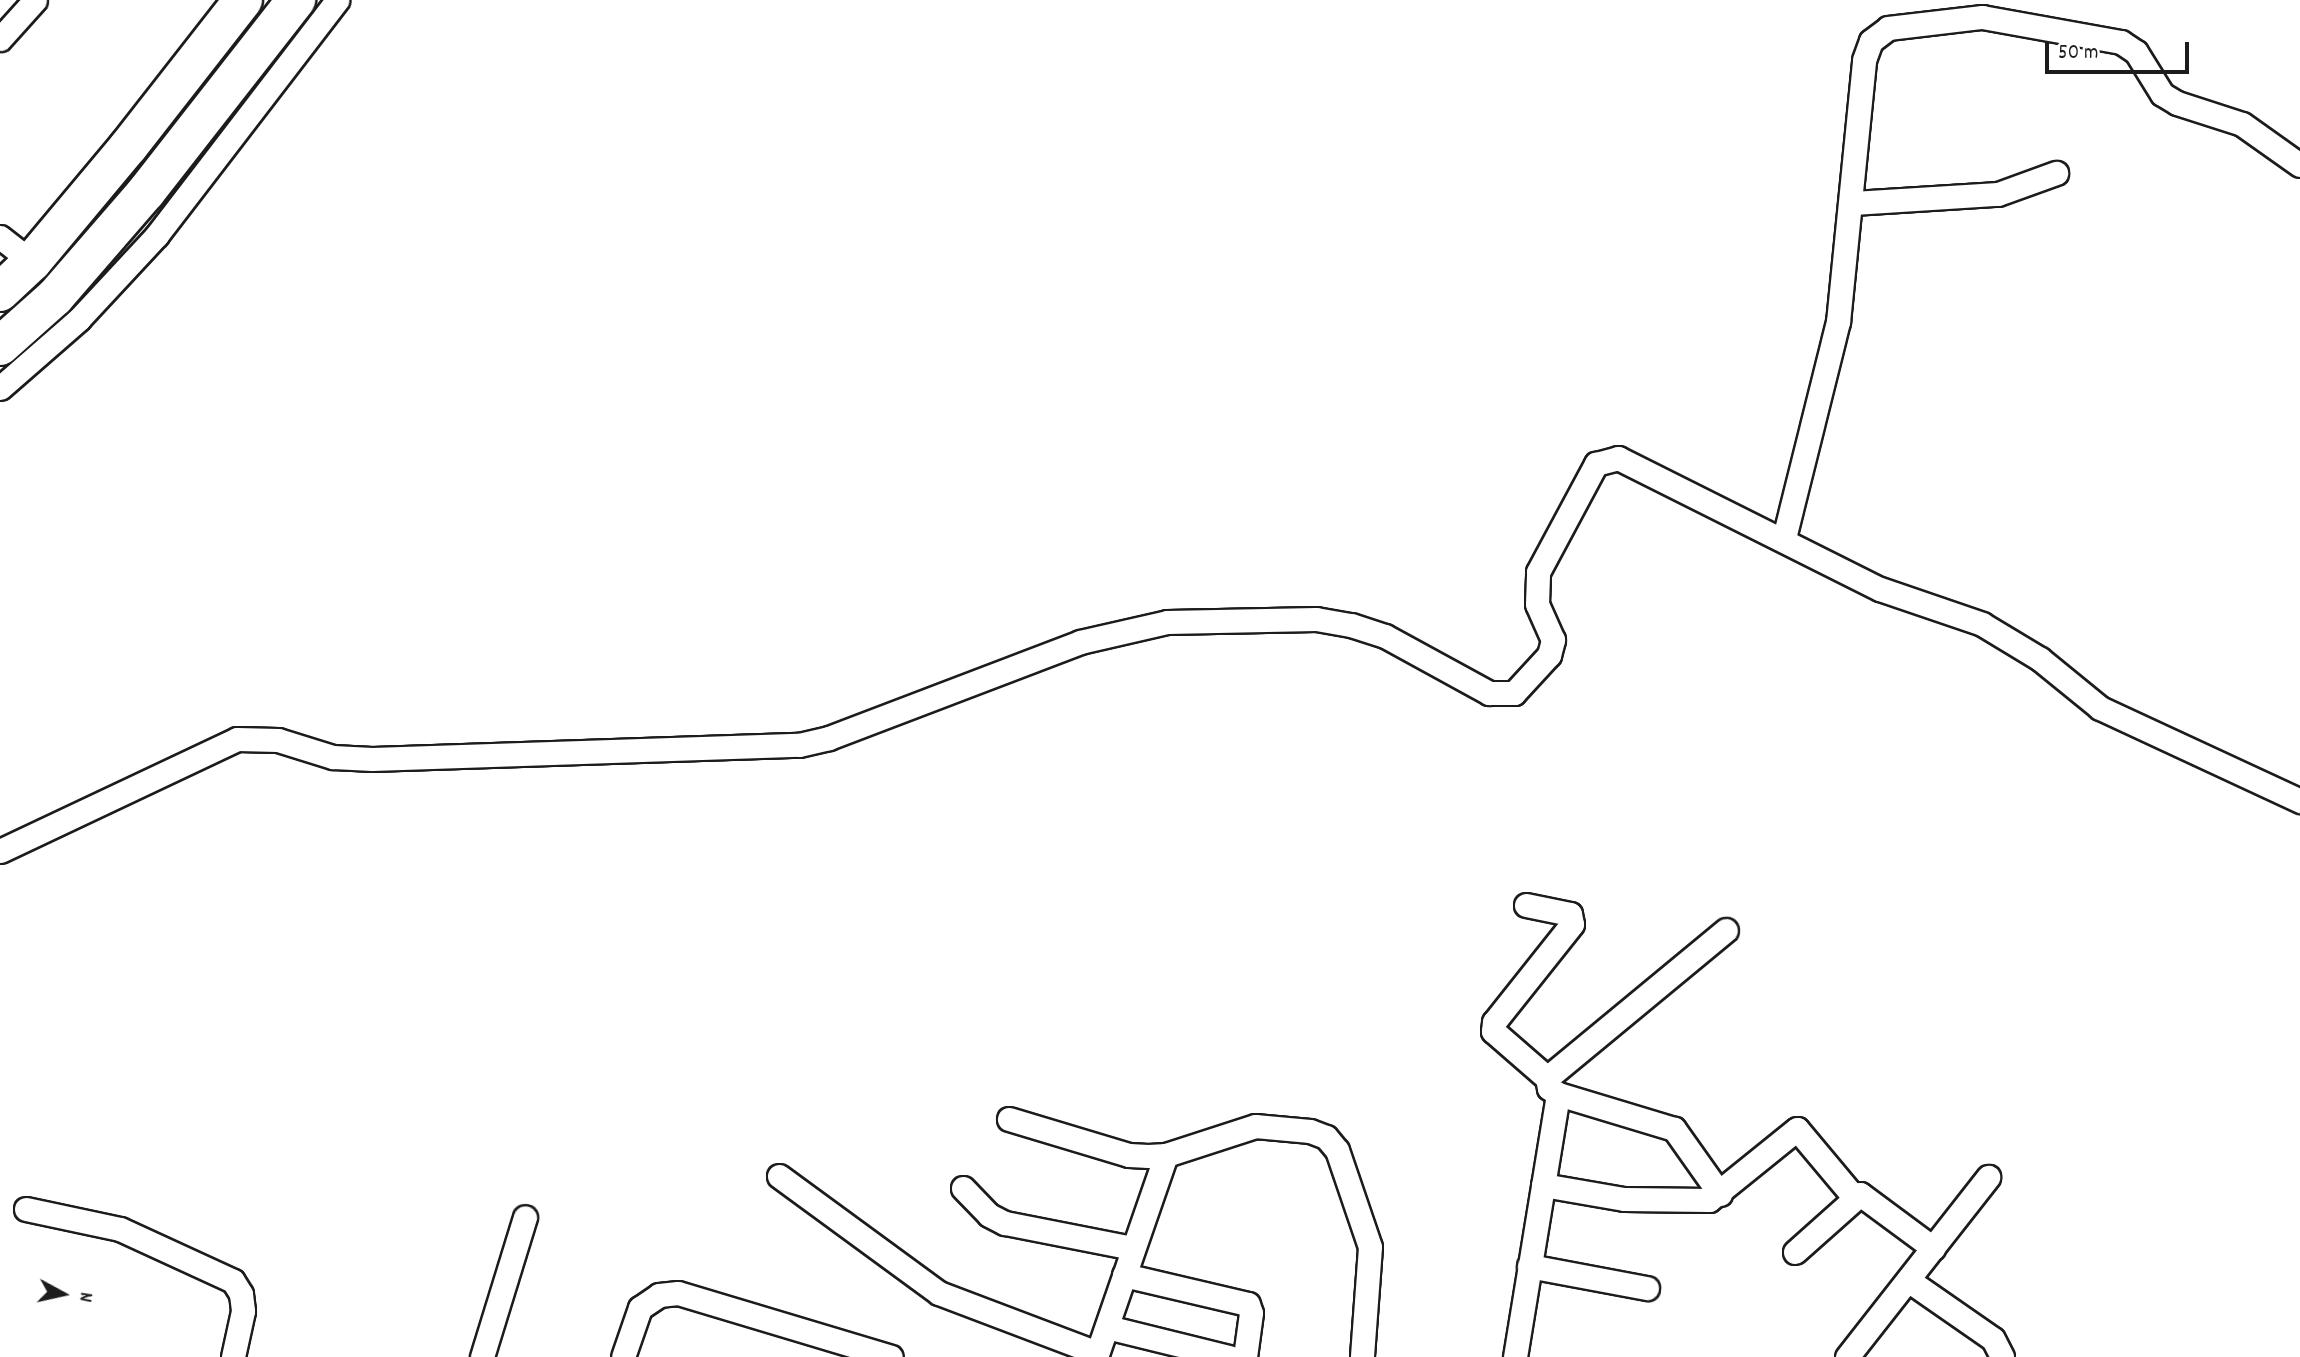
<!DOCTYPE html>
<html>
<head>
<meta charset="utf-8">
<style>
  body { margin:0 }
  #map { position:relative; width:2300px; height:1357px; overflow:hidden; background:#fff; font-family:Dekko,sans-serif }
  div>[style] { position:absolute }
  .roads { filter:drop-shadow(2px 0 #1c1c1c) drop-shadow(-2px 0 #1c1c1c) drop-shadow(0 2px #1c1c1c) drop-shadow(0 -2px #1c1c1c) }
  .minor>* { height:23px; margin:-11.5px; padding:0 11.5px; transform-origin:11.5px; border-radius:11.5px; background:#fff }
  .trunk>* { height:38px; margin:-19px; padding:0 19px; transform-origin:19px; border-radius:19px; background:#fff }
  span { translate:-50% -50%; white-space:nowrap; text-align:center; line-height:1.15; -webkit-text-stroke:7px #fff; paint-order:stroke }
  .north { position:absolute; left:28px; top:1259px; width:70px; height:70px; -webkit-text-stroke:5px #fff; paint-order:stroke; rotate:98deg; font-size:19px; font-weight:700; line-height:28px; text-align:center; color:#1c1c1c }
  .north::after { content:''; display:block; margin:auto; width:24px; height:32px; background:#1c1c1c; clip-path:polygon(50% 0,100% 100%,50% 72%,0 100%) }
  .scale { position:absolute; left:2045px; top:42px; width:144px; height:32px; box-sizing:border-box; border:4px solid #1c1c1c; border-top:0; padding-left:9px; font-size:21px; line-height:24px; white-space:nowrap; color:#1c1c1c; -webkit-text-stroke:5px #fff; paint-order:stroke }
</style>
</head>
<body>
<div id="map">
  <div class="roads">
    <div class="minor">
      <i style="left:0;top:39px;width:52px;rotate:-48.1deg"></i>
      <i style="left:1853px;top:203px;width:145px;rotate:-3.6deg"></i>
      <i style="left:1998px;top:194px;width:62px;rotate:-19.9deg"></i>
      <i style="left:0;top:237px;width:41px;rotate:38deg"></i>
      <i style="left:0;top:388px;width:105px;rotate:-41.1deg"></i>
      <i style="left:79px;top:319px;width:115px;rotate:-47.1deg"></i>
      <i style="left:157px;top:235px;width:296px;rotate:-52.5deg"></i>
      <i style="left:1784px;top:538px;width:223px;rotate:-76deg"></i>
      <i style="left:1838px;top:322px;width:263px;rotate:-84.3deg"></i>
      <i style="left:1864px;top:60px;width:20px;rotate:-70deg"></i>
      <i style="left:1871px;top:41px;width:21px;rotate:-37deg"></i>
      <i style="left:1888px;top:28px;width:95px;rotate:-6.7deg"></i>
      <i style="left:1982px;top:17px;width:141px;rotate:10.2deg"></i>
      <i style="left:2121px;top:42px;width:18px;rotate:34deg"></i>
      <i style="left:2136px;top:52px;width:49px;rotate:58.2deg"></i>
      <i style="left:2162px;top:94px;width:17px;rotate:31deg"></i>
      <i style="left:2177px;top:103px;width:68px;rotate:17.9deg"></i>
      <i style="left:2242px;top:124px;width:71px;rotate:35.3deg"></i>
      <i style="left:0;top:851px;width:262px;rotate:-25.3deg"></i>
      <i style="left:237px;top:739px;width:41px;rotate:1.4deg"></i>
      <i style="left:278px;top:740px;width:58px;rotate:17.2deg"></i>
      <i style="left:333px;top:757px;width:39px;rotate:3deg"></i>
      <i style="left:372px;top:759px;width:427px;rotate:-1.9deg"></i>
      <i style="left:799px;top:745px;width:31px;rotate:-13deg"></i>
      <i style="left:829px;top:738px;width:269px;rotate:-20.9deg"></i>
      <i style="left:1080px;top:642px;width:89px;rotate:-12.9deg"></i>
      <i style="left:1167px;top:622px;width:149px;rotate:-1.2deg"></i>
      <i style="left:1316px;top:619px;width:36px;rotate:10deg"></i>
      <i style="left:1351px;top:625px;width:36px;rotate:18deg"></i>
      <i style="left:1385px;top:636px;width:119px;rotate:28.7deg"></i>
      <i style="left:1489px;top:693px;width:25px"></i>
      <i style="left:1514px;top:693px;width:52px;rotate:-47.4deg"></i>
      <i style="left:1549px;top:655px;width:16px;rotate:-75deg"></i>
      <i style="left:1553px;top:640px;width:39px;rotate:-114deg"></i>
      <i style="left:1537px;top:604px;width:32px;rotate:-88deg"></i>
      <i style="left:1538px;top:572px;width:123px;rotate:-61.8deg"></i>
      <i style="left:1596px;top:464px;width:23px;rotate:-15deg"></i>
      <i style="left:1618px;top:458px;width:293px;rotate:26.6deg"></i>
      <i style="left:1880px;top:589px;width:108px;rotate:18.9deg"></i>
      <i style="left:1982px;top:624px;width:68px;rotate:31.1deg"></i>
      <i style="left:2040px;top:659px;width:77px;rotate:39.2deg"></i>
      <i style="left:2100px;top:708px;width:221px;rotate:24.9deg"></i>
      <i style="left:1526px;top:905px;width:45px;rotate:11.6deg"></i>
      <i style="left:1570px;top:914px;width:10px;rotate:79deg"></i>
      <i style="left:1572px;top:924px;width:125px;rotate:128.5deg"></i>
      <i style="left:1494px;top:1022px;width:9px;rotate:96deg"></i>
      <i style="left:1493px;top:1031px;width:72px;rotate:41deg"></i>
      <i style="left:1009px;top:1119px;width:125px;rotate:16.7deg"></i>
      <i style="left:1129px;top:1155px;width:19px;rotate:3deg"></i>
      <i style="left:1148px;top:1156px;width:18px;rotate:-3deg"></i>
      <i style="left:1166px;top:1155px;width:94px;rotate:-18deg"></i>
      <i style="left:1255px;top:1126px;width:55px;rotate:5.2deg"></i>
      <i style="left:1310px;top:1131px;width:17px;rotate:21deg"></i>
      <i style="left:1326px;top:1137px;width:17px;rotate:50deg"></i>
      <i style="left:1337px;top:1150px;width:102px;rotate:71.2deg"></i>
      <i style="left:1370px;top:1247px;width:110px;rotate:94.2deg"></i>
      <i style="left:779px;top:1176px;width:198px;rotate:36.2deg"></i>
      <i style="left:939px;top:1293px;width:169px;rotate:20.8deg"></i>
      <i style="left:1543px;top:1185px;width:82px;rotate:9.8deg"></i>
      <i style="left:1624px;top:1199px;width:85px;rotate:0.7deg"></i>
      <i style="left:1709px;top:1200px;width:113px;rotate:-38.9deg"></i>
      <i style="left:1797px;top:1129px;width:87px;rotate:50.1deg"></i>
      <i style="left:963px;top:1188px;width:37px;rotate:46deg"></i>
      <i style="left:989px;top:1215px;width:18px;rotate:27deg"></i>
      <i style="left:1005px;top:1223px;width:130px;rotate:11.1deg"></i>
      <i style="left:1720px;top:1194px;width:80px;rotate:-125.3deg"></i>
      <i style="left:1674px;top:1129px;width:121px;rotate:-163.2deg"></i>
      <i style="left:1558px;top:1094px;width:11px;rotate:-146deg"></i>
      <i style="left:1549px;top:1088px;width:10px;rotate:-101deg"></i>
      <i style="left:1547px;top:1078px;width:232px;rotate:-39.6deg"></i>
      <i style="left:26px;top:1209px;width:96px;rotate:12deg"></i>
      <i style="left:120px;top:1229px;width:124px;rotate:24.7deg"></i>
      <i style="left:233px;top:1281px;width:15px;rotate:58deg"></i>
      <i style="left:241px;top:1294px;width:17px;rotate:83deg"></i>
      <i style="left:243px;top:1311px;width:47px;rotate:102.3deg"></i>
      <i style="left:1795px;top:1252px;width:87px;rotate:-41.7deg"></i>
      <i style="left:1860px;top:1194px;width:91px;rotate:36.5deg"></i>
      <i style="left:1529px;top:1266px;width:120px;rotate:10.6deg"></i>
      <i style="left:1124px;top:1275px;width:127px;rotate:13.2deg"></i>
      <i style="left:1248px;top:1304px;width:9px;rotate:72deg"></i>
      <i style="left:1251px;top:1313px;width:44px;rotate:97.8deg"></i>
      <i style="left:1908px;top:1280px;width:103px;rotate:34.8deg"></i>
      <i style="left:1993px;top:1339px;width:20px;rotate:63deg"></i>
      <i style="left:1107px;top:1327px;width:126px;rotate:13.8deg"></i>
      <i style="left:482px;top:1357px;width:146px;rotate:-72.9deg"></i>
      <i style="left:623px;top:1357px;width:52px;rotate:-70.9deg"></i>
      <i style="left:640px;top:1308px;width:23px;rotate:-34deg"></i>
      <i style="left:659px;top:1295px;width:19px;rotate:-6deg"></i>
      <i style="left:678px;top:1293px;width:222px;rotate:16.7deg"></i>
      <i style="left:1096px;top:1357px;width:214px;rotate:-70.9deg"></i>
      <i style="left:1515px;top:1357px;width:266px;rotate:-80.7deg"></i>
      <i style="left:1847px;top:1357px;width:229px;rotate:-51.9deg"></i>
    </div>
    <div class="trunk">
      <i style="left:0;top:292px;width:44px;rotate:-43.2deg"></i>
      <i style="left:32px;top:262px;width:151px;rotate:-50.1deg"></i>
      <i style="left:129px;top:146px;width:185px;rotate:-52deg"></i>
      <i style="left:0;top:346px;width:74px;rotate:-41.7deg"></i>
      <i style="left:55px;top:297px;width:139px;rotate:-49.1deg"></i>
      <i style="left:146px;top:192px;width:244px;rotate:-52deg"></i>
    </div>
  </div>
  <div class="north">N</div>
  <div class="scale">50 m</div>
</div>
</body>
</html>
